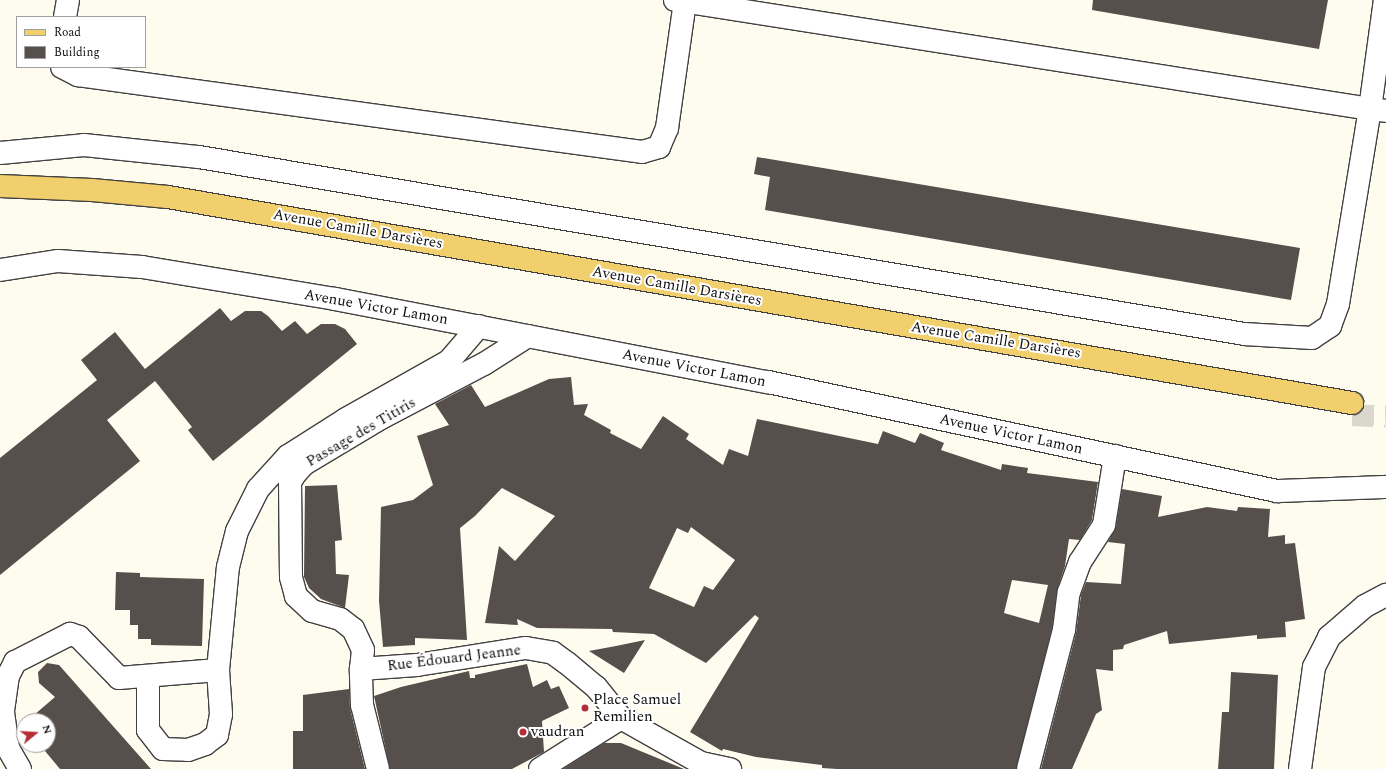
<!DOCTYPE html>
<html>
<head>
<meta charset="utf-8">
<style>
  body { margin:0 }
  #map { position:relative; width:1386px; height:769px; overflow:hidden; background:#fefbef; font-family:Spectral,serif }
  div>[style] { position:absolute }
  .building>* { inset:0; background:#564f4b }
  .major-tunnel>* { height:22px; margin-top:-11px; transform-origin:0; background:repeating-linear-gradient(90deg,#dad7cd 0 22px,transparent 0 33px) }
  .roads { filter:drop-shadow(1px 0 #414141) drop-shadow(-1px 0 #414141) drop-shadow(0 1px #414141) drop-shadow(0 -1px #414141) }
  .minor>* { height:22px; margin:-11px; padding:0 11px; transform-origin:11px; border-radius:11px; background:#fff }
  .major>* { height:22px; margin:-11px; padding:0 11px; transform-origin:11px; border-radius:11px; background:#f1cf6d }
  .dots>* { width:11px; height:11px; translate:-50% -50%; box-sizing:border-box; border:2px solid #fff; border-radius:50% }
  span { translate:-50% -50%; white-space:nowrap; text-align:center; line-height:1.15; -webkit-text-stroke:4px #fff; paint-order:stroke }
  .street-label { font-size:15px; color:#0e0e0e }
  .poi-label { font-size:15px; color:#0e0e0e }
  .left { translate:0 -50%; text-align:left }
  .legend { position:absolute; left:16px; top:16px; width:130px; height:52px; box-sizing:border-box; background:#fff; border:1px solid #9f9f9f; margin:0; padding:5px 7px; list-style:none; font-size:12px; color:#0e0e0e }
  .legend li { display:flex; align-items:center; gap:8px; height:20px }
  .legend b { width:20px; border:1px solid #9f9f9f }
  .north { position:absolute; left:16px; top:713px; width:40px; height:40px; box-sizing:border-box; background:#fff; border:1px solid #9f9f9f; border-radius:50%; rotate:72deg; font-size:11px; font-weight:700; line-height:16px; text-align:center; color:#0e0e0e }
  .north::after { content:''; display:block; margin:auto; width:14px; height:18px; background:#b62d35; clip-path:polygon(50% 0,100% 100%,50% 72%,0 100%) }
</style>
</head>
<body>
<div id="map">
  <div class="building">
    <i style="clip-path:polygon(1093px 0,1328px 0,1319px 49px,1092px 10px)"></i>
    <i style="clip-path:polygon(757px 157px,1300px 248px,1291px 300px,765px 210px,770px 177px,754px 174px)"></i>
    <i style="clip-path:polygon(220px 308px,231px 321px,245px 311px,261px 311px,268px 316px,282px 331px,295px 321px,307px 334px,321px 324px,335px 324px,345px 329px,357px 344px,213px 461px,188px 430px,192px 427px,155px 381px,107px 420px,140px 461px,0 575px,0 458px,97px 380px,81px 360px,115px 332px,145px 369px)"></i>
    <i style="clip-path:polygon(evenodd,571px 377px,574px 405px,588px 404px,584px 415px,611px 430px,610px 433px,641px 449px,663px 416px,689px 434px,686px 439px,723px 465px,729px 449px,748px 456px,757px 419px,878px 444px,883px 431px,915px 443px,920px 433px,944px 443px,941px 450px,1001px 470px,1002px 464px,1028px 468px,1027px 473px,1098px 482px,1092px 520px,1080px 540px,1069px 539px,1065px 566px,1057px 590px,1052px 628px,1016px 769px,837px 769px,822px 768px,822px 765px,756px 757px,723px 749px,722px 751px,690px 732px,759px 618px,755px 615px,706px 663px,654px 634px,613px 632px,612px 629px,537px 628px,517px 619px,518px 625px,485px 623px,499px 546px,515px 561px,555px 516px,502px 488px,475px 516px,460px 528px,467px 640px,415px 638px,415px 645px,383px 647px,379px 601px,381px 507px,413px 500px,433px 485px,417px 436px,449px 425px,435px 404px,471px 385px,485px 407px,549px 379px,571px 377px,691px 527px,735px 560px,713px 590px,704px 586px,694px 607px,649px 588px,677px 528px,688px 533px,691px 527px,571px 377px,1012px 580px,1048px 585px,1039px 623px,1004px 613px,1012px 580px)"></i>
    <i style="clip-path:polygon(337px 485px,342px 540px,335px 541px,336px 574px,349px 575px,345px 608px,321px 599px,309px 588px,304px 577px,305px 486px)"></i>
    <i style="clip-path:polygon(1122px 489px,1162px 496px,1158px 517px,1207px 507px,1237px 511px,1238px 507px,1270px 509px,1268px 537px,1285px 535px,1285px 544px,1295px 543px,1305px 619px,1285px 622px,1286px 637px,1257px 639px,1257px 635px,1169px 644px,1167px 631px,1124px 645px,1123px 649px,1113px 650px,1113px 671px,1096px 669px,1102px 710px,1096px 714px,1072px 769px,1041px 769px,1076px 633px,1081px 595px,1086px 582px,1121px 584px,1125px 544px,1108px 542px,1116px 527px)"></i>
    <i style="clip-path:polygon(116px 572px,140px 573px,140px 577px,204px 579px,202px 646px,151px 645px,151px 639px,138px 639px,138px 625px,130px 625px,130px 610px,115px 610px)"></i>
    <i style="clip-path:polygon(645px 640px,624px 673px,589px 651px,616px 646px)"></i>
    <i style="clip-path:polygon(47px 663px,59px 665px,151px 769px,60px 769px,40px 745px,48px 745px,48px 721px,27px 721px,55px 697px,39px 683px,38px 672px)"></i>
    <i style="clip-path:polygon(527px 664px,533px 687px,547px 680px,551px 689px,559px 686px,569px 708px,542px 721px,544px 752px,512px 769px,390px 769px,374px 696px,401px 687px,469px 671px,470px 678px,475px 678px,475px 675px)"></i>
    <i style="clip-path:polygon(1231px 672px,1278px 675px,1274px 769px,1218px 769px,1222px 712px,1229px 712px)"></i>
    <i style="clip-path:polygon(349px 689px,350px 708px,365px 769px,293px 769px,293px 731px,303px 731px,303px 695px)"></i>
    <i style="clip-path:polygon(604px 743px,621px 743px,684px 769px,563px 769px)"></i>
  </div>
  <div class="major-tunnel">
    <i style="left:1352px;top:415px;width:34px;rotate:3deg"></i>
  </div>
  <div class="roads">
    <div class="minor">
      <i style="left:675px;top:0;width:703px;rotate:8.91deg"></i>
      <i style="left:1370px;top:109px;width:110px;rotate:-82.2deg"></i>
      <i style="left:65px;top:17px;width:17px;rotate:-80deg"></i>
      <i style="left:62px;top:67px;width:18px;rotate:27deg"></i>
      <i style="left:78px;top:75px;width:569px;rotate:7.77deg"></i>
      <i style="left:642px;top:152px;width:18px;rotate:-16deg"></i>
      <i style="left:659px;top:147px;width:21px;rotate:-67deg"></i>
      <i style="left:667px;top:128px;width:127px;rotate:-81.9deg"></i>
      <i style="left:0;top:153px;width:84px;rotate:-5.4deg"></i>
      <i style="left:84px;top:145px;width:116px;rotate:6deg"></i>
      <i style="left:199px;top:157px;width:1060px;rotate:9.61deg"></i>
      <i style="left:1244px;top:334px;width:68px;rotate:3.4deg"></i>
      <i style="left:1312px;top:338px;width:22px;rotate:-34deg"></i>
      <i style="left:1330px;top:326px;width:23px;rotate:-70deg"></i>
      <i style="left:1338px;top:304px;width:198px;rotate:-80.7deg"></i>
      <i style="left:1370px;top:109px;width:16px;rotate:7deg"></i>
      <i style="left:0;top:270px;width:59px;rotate:-8.8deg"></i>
      <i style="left:58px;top:261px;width:84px;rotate:4.1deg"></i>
      <i style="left:142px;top:267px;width:196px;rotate:9.4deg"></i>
      <i style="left:335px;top:299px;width:441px;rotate:10.9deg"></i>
      <i style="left:768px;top:382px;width:521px;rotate:12.09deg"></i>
      <i style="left:1277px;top:491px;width:109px;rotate:-2.1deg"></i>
      <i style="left:361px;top:669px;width:19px;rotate:-84deg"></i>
      <i style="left:363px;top:650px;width:23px;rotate:-115deg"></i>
      <i style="left:353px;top:629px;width:16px;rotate:-142deg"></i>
      <i style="left:340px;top:619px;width:29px;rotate:-164deg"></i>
      <i style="left:312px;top:611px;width:22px;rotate:-137deg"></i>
      <i style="left:296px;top:596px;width:20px;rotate:-105deg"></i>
      <i style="left:291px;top:577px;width:95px;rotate:-90.6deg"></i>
      <i style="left:290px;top:482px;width:9px;rotate:-58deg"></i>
      <i style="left:295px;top:474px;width:13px;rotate:-48deg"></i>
      <i style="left:304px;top:464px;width:90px;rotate:-30.9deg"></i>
      <i style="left:381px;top:418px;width:116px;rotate:-27.7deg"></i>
      <i style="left:484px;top:364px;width:52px;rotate:-32.5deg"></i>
      <i style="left:148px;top:677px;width:53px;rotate:90deg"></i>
      <i style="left:148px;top:730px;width:24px;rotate:52deg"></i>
      <i style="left:163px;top:749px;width:25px;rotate:2deg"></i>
      <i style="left:188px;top:750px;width:18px;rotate:-19deg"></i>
      <i style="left:205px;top:744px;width:15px;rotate:-37deg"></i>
      <i style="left:217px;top:735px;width:21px;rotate:-79deg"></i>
      <i style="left:221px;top:714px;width:44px;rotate:-93.9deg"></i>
      <i style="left:218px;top:670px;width:103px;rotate:-84.5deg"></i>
      <i style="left:228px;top:567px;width:37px;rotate:-76deg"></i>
      <i style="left:237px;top:531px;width:47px;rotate:-63.4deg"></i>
      <i style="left:258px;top:489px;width:45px;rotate:-47.7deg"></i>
      <i style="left:288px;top:456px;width:69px;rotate:-32.5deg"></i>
      <i style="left:346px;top:419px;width:118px;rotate:-29.4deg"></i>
      <i style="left:449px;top:361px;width:46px;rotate:-49.4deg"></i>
      <i style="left:20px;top:769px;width:24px;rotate:-120deg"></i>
      <i style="left:8px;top:748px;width:37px;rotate:-98deg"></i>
      <i style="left:3px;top:711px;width:35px;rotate:-82deg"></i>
      <i style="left:8px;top:676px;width:16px;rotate:-63deg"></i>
      <i style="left:15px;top:662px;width:62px;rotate:-27deg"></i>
      <i style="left:70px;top:634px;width:9px;rotate:18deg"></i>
      <i style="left:79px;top:637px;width:57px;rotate:45.7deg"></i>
      <i style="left:119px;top:678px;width:99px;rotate:-4.6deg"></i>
      <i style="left:378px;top:769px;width:66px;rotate:-104deg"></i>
      <i style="left:362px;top:705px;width:36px;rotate:-92deg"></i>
      <i style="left:361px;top:669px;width:56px;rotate:-4.1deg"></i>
      <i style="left:417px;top:665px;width:110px;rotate:-8.9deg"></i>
      <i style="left:526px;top:648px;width:27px;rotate:10deg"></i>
      <i style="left:553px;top:653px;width:17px;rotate:36deg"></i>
      <i style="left:567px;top:663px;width:38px;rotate:40deg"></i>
      <i style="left:596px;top:687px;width:40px;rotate:51deg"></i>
      <i style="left:621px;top:718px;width:92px;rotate:29.4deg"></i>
      <i style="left:701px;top:763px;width:30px;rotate:12deg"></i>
      <i style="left:540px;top:769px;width:96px;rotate:-32.2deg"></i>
      <i style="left:1028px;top:769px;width:144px;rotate:-75.5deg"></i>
      <i style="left:1064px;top:630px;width:38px;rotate:-83deg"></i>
      <i style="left:1069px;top:592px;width:32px;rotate:-70deg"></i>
      <i style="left:1080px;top:562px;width:44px;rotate:-57deg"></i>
      <i style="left:1104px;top:525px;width:70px;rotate:-80.9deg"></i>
      <i style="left:1300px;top:769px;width:103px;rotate:-82.2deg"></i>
      <i style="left:1314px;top:667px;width:34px;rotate:-63deg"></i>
      <i style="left:1329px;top:637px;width:48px;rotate:-40.7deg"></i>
      <i style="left:1365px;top:606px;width:24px;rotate:-28deg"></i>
    </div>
    <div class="major">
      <i style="left:0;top:186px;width:92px;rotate:2.5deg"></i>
      <i style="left:92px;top:190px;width:76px;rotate:5.3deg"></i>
      <i style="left:168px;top:197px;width:1202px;rotate:9.87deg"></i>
    </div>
  </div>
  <div class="dots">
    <i style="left:585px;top:708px;background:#b62d35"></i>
    <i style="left:523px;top:732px;background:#b62d35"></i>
  </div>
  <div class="street-label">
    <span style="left:358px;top:229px;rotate:10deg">Avenue Camille Darsières</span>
    <span style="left:677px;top:286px;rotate:10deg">Avenue Camille Darsières</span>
    <span style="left:376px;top:307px;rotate:10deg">Avenue Victor Lamon</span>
    <span style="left:996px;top:340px;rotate:9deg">Avenue Camille Darsières</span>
    <span style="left:694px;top:368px;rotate:11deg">Avenue Victor Lamon</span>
    <span style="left:361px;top:432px;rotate:-30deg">Passage des Titiris</span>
    <span style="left:1011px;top:434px;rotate:12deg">Avenue Victor Lamon</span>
    <span style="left:454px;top:658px;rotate:-7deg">Rue Édouard Jeanne</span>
  </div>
  <div class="poi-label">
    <span class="left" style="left:593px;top:708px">Place Samuel<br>Remilien</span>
    <span class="left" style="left:531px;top:732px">vaudran</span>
  </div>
  <ul class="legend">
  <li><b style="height:5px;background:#f1cf6d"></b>Road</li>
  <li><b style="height:11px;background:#564f4b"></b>Building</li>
  </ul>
  <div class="north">N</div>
</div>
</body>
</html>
